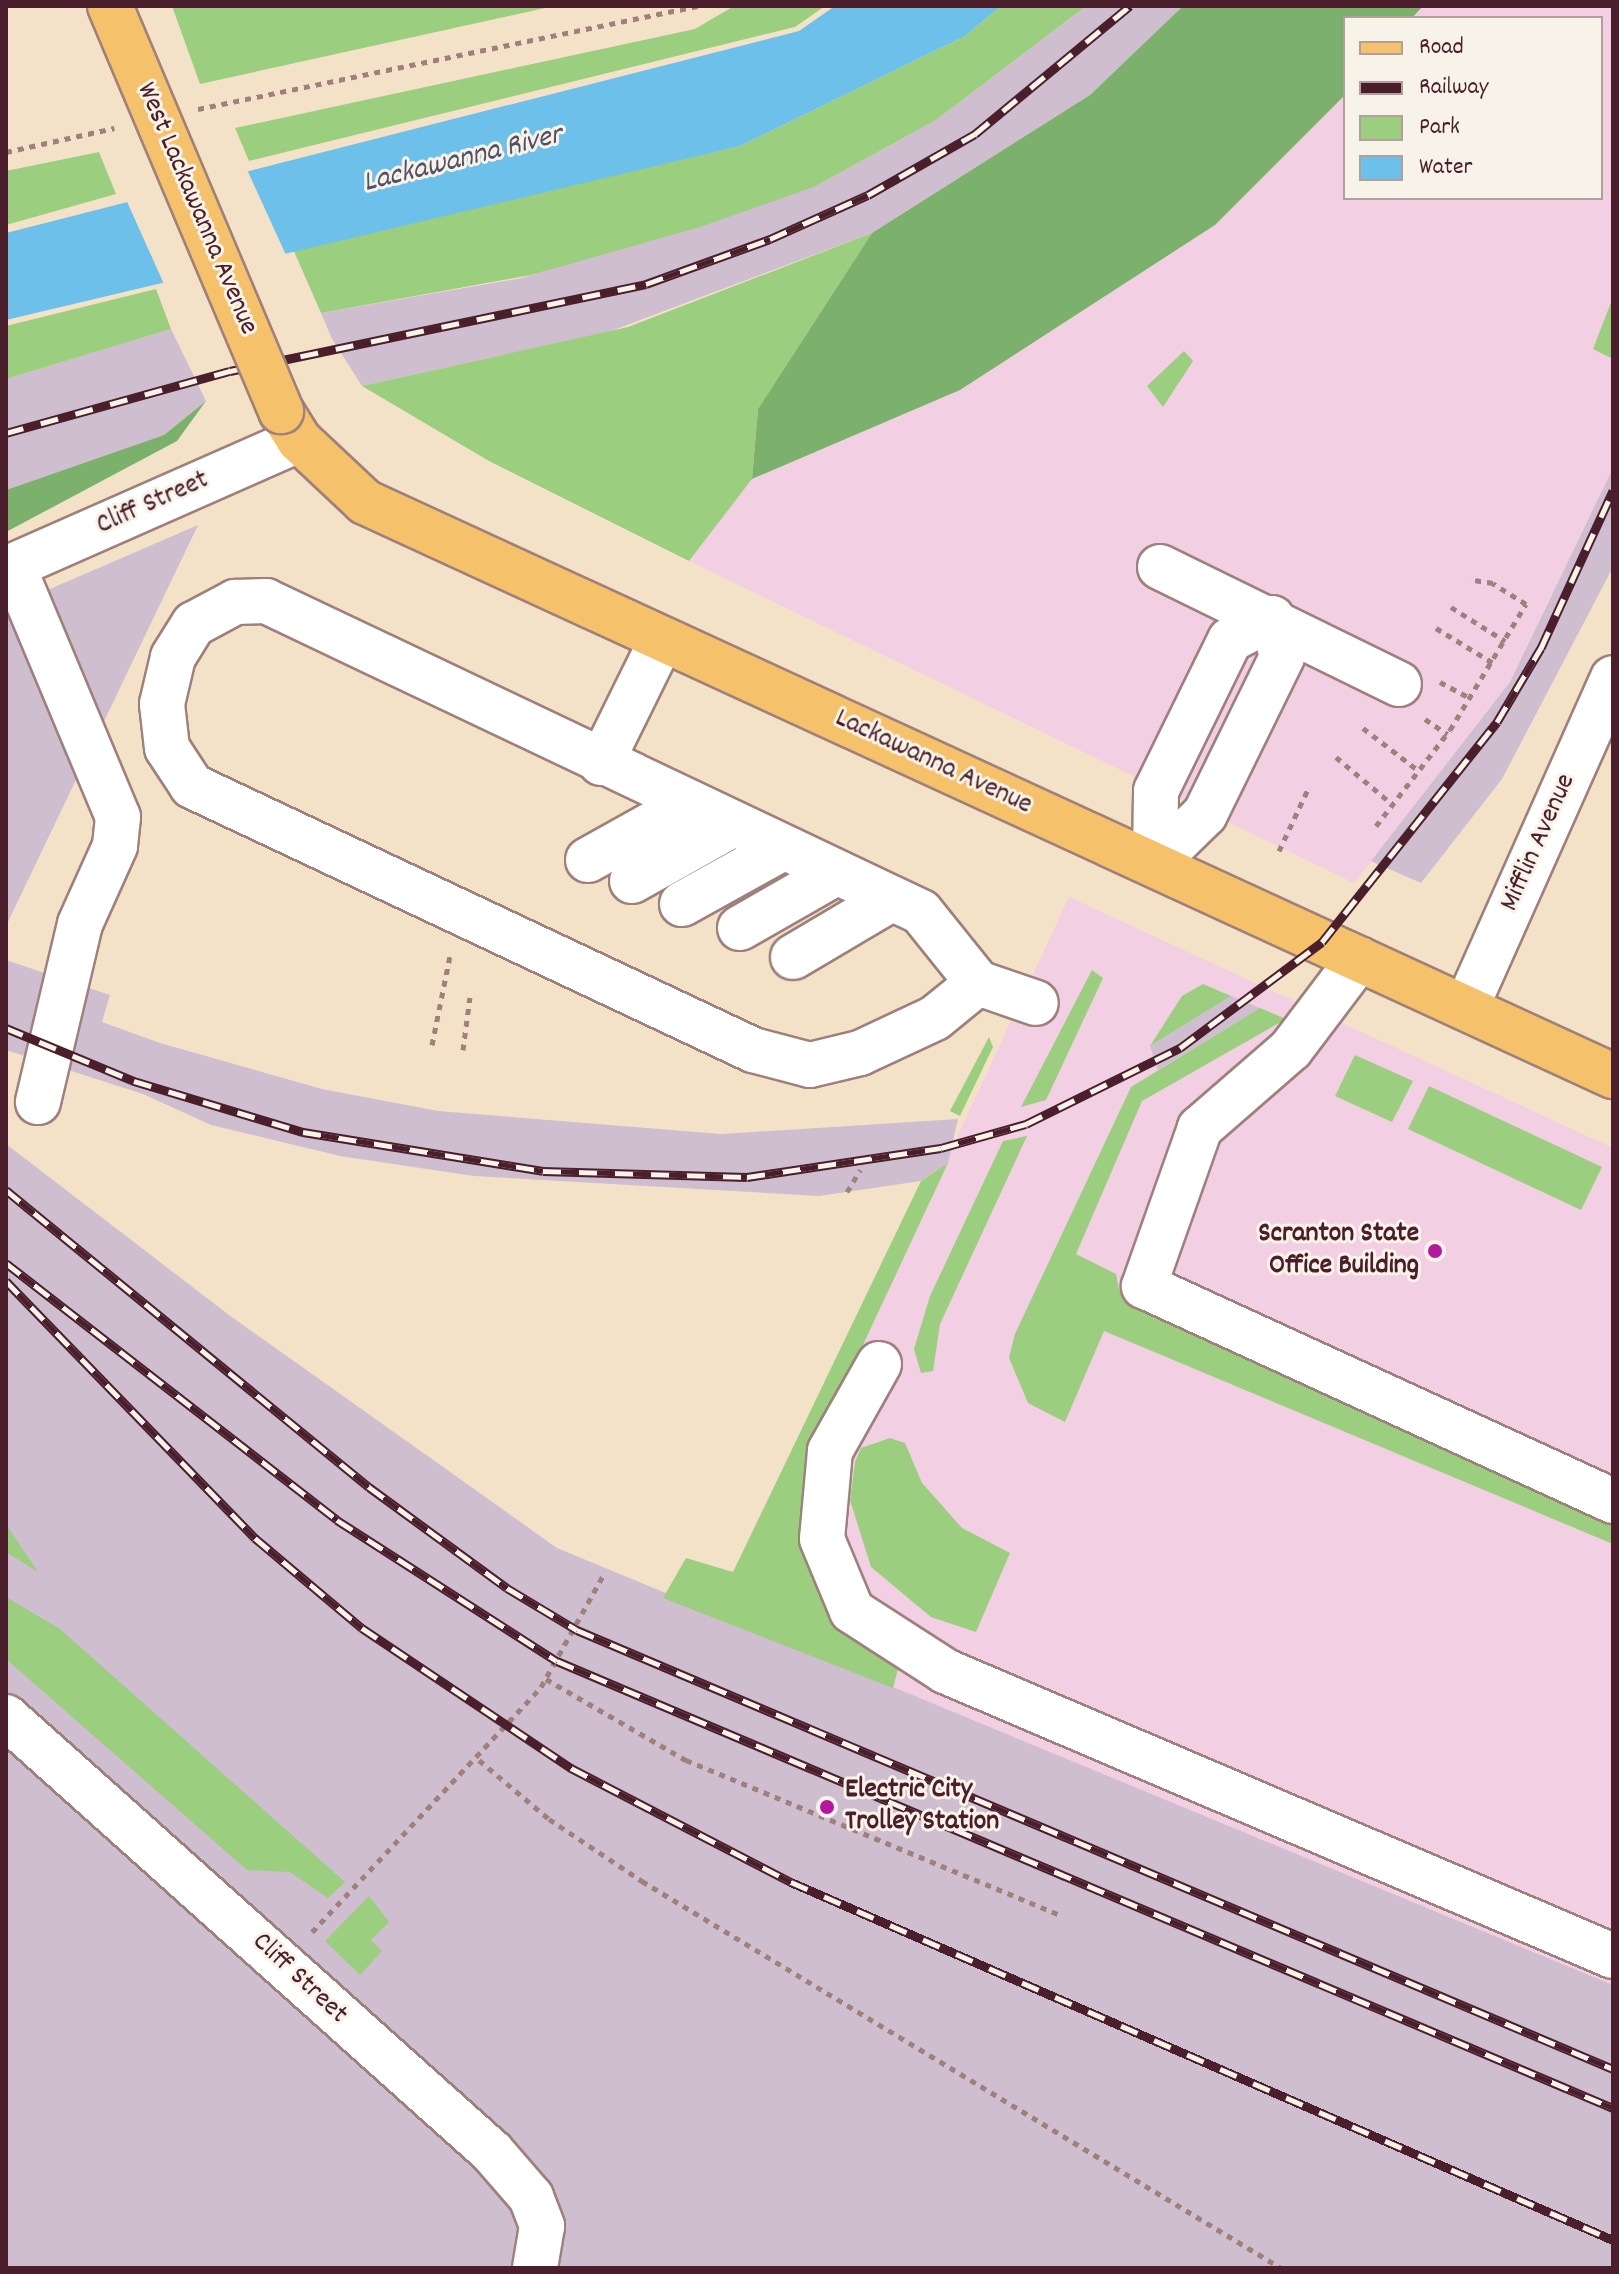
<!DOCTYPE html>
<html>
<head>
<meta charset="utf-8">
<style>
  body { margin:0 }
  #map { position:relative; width:1619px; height:2274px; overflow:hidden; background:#f4e2c8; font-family:Dekko,sans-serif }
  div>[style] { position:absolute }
  .built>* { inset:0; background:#f2cfe2 }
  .industrial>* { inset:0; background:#cfbdd0 }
  .green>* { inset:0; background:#9bce7e }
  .forest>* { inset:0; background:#7cb16d }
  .water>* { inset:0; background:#6dc0e9 }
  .pier>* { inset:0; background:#f4e2c8 }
  .path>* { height:5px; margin-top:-2.5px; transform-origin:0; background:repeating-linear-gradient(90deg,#9f807a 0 6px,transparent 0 12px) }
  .roads { filter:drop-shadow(2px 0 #9f807a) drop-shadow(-2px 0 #9f807a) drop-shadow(0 2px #9f807a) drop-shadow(0 -2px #9f807a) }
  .minor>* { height:44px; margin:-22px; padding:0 22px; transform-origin:22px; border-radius:22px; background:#fff }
  .major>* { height:44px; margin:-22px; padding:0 22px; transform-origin:22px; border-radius:22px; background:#f5c16b }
  .rail>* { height:9px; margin-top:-4.5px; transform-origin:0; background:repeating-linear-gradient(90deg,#f7f3e8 0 18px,#4a1f2b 0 36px); box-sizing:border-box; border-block:2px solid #4a1f2b }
  .bridges { filter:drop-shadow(2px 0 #9f807a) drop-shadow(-2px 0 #9f807a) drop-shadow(0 2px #9f807a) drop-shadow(0 -2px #9f807a) }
  .major-bridge>* { height:44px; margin:-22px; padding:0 22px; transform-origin:22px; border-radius:22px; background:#f5c16b }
  .dots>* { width:22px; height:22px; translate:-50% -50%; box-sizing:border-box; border:4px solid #f7f3e8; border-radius:50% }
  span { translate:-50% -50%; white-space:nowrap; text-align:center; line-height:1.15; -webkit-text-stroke:6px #f7f3e8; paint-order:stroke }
  .street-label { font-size:28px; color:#4a1f2b }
  .poi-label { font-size:28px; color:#4a1f2b; font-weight:700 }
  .right { translate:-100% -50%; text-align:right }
  .left { translate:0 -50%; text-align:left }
  .water-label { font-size:30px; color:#544f64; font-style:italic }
  .frame { position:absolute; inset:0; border:8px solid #4a1f2b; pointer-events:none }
  .legend { position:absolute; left:1343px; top:16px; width:260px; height:184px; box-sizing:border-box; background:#f7f3e8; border:2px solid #b29e9c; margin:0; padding:10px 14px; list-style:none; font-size:24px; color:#4a1f2b }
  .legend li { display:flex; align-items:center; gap:16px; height:40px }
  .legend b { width:40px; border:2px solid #b29e9c }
</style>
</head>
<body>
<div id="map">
  <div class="built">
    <i style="clip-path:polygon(1423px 6px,1613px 6px,1613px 297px,1593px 348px,1613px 359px,1613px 468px,1510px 682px,1354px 883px,689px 561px,752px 479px,960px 390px,1215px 225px,1345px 95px,1345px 198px,1601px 198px,1601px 18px,1412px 18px)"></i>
    <i style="clip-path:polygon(1069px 897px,1613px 1148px,1613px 1985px,730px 1623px)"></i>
  </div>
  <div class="industrial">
    <i style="clip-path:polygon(1086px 6px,1183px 6px,1090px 95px,872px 233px,611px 331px,362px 386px,332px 339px,321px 313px,522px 278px,814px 187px,936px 120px)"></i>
    <i style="clip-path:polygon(171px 329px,206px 401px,164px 435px,6px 490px,6px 379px)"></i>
    <i style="clip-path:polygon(1613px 468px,1613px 567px,1502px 779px,1421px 883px,1371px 861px,1510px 682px)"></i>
    <i style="clip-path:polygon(198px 525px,6px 926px,6px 608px)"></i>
    <i style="clip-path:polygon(6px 960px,110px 995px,102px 1022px,160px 1043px,322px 1089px,438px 1111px,721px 1134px,958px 1119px,948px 1163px,921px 1181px,819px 1196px,474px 1176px,340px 1156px,211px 1125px,143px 1094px,6px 1050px)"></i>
    <i style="clip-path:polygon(1231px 996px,1260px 1008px,1158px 1070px,1150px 1046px)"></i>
    <i style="clip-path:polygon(6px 1144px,229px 1315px,557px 1548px,1613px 1985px,1613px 2268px,6px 2268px)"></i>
  </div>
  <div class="green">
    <i style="clip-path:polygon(172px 6px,554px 6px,200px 84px)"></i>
    <i style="clip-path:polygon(734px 6px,825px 6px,795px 27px,249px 161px,235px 128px,695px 29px)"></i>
    <i style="clip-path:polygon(1001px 6px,1086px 6px,936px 120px,814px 187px,700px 227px,531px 275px,321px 313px,293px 249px,740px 146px,965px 36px)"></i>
    <i style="clip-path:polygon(99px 152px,116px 194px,6px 225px,6px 171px)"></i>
    <i style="clip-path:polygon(872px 233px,758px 409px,752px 479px,689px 561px,489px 461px,362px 386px,628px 327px)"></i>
    <i style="clip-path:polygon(156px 289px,171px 329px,6px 379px,6px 326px)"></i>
    <i style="clip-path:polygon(1613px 297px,1613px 359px,1593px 349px)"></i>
    <i style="clip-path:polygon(1184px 351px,1193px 361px,1163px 407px,1147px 386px)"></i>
    <i style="clip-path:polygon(1092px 970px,1103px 978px,1046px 1100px,1021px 1107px)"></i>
    <i style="clip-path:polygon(1203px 984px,1231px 996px,1150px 1046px,1182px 996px)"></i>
    <i style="clip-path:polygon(1260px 1008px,1286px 1019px,1142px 1101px,1076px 1254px,1116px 1274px,1119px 1289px,1613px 1518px,1613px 1544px,1104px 1331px,1065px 1422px,1028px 1403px,1009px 1358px,1015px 1334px,1131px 1087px)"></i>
    <i style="clip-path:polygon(989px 1037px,993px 1047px,960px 1116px,950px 1111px)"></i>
    <i style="clip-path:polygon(1355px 1055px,1413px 1081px,1392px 1122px,1335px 1096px)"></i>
    <i style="clip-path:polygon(1429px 1086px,1602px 1167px,1581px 1210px,1408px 1129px)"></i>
    <i style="clip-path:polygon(1027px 1136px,940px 1324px,933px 1371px,921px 1373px,914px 1349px,930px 1296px,1003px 1141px)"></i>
    <i style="clip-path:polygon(948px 1163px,805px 1469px,809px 1552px,844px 1624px,898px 1669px,893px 1688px,663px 1598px,686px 1558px,733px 1572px,921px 1181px)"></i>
    <i style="clip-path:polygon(890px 1438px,905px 1443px,922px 1483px,962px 1528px,1010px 1553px,976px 1632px,931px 1617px,871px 1567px,850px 1500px,855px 1462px,861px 1448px)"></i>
    <i style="clip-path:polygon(6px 1524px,38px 1572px,6px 1552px)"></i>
    <i style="clip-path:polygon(6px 1597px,60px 1629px,345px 1882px,328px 1898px,290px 1872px,247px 1870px,6px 1659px)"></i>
    <i style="clip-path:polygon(369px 1896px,389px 1922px,371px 1940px,382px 1951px,360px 1975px,325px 1941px)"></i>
  </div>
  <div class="forest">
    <i style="clip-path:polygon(1183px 6px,1423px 6px,1412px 18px,1345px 18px,1345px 95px,1215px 225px,960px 390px,752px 479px,758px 409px,872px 233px,1090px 95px)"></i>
    <i style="clip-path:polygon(206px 401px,177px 441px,6px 532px,6px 490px,164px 435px)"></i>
  </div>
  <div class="water">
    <i style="clip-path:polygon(835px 6px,1001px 6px,965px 36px,740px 146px,6px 320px,6px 233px,799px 31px)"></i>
  </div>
  <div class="pier">
    <i style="clip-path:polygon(244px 163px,286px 255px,164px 284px,124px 195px)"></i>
  </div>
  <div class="path">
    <i style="left:198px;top:109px;width:510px;rotate:-11.66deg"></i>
    <i style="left:6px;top:152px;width:111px;rotate:-12.5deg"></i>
    <i style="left:1451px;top:607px;width:64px;rotate:32.2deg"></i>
    <i style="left:1436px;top:628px;width:66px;rotate:31.3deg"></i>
    <i style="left:1440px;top:682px;width:34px;rotate:28deg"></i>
    <i style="left:1425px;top:719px;width:27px;rotate:34deg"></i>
    <i style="left:1363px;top:728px;width:71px;rotate:37.5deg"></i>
    <i style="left:1336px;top:757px;width:73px;rotate:40deg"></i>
    <i style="left:1376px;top:826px;width:121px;rotate:-52.4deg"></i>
    <i style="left:1450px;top:730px;width:147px;rotate:-58.9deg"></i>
    <i style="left:1526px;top:604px;width:39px;rotate:-148deg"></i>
    <i style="left:1493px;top:583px;width:24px;rotate:-171deg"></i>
    <i style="left:1279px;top:851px;width:68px;rotate:-64.9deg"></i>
    <i style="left:432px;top:1045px;width:91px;rotate:-78.6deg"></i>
    <i style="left:463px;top:1050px;width:53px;rotate:-82.5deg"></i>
    <i style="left:847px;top:1192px;width:26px;rotate:-59deg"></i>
    <i style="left:546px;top:1679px;width:162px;rotate:30.1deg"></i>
    <i style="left:686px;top:1760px;width:405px;rotate:22.5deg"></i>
    <i style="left:479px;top:1760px;width:92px;rotate:40.1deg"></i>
    <i style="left:549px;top:1819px;width:112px;rotate:33.7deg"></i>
    <i style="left:642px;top:1881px;width:747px;rotate:31.2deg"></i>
    <i style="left:312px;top:1932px;width:335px;rotate:-46.9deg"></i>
    <i style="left:541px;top:1687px;width:132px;rotate:-60.9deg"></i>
  </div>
  <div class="roads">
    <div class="minor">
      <i style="left:13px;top:566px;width:272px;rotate:67.3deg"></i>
      <i style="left:118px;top:817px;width:29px;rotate:96deg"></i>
      <i style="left:115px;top:846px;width:85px;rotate:114.2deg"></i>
      <i style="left:80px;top:924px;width:183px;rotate:103.3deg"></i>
      <i style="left:1160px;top:567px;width:266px;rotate:26.1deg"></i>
      <i style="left:6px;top:569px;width:320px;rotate:-23.8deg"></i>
      <i style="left:1272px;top:618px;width:40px;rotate:75.6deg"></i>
      <i style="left:1282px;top:657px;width:175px;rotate:116.1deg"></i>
      <i style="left:1205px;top:814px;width:70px;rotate:135.6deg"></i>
      <i style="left:1155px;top:863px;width:72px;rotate:-89.2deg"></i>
      <i style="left:1156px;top:791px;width:168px;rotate:-63.9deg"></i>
      <i style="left:1230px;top:640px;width:47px;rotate:-27.6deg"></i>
      <i style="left:601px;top:763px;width:138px;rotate:-63.8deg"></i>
      <i style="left:588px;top:860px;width:115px;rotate:-29.2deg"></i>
      <i style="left:632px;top:881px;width:115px;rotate:-29.2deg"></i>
      <i style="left:682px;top:904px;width:115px;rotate:-29deg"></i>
      <i style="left:740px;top:928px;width:111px;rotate:-29.8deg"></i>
      <i style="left:793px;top:957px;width:114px;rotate:-30.6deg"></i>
      <i style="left:1359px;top:959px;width:113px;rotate:127.1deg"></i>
      <i style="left:1291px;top:1049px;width:121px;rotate:139deg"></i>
      <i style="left:1200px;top:1128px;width:168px;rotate:109.5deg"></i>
      <i style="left:1144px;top:1286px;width:516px;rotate:24.63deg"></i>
      <i style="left:978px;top:983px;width:55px;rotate:140.9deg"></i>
      <i style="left:935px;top:1018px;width:83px;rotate:155deg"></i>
      <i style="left:860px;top:1053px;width:51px;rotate:166.5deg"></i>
      <i style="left:810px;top:1065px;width:59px;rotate:-165.3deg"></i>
      <i style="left:753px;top:1050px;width:620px;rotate:-154.8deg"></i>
      <i style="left:192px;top:786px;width:45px;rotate:-123.3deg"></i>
      <i style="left:167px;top:748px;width:44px;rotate:-96.5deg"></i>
      <i style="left:162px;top:704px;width:48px;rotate:-76.8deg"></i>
      <i style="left:173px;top:657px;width:39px;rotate:-58deg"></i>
      <i style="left:194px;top:624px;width:47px;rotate:-28.2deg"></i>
      <i style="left:235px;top:602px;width:31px;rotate:-2deg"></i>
      <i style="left:266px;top:601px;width:725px;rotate:25.4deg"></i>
      <i style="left:921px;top:912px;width:91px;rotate:51.2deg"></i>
      <i style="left:978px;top:983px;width:61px;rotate:19deg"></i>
      <i style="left:1466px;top:1008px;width:361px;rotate:-66deg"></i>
      <i style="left:879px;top:1364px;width:100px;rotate:119.4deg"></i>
      <i style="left:830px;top:1451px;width:88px;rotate:95.2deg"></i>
      <i style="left:822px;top:1539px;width:78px;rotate:67.4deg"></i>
      <i style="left:852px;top:1611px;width:111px;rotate:32.8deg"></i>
      <i style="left:945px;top:1671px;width:726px;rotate:23.11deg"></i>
      <i style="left:6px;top:1717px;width:652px;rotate:41.83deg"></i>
      <i style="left:492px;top:2152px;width:60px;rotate:49.1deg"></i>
      <i style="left:531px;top:2197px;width:31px;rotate:69deg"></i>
      <i style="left:542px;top:2226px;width:43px;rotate:99.5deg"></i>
    </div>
    <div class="major">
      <i style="left:281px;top:411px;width:34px;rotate:58deg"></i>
      <i style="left:299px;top:440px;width:91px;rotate:43.2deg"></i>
      <i style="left:365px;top:502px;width:1374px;rotate:24.7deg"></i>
    </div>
  </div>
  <div class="rail">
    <i style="left:6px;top:433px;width:232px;rotate:-15.5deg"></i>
    <i style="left:230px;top:371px;width:425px;rotate:-11.8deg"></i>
    <i style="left:646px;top:284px;width:132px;rotate:-19.9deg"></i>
    <i style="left:770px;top:239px;width:107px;rotate:-24.2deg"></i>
    <i style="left:868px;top:195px;width:123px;rotate:-29.7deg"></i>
    <i style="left:975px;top:134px;width:201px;rotate:-39.6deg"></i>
    <i style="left:6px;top:1028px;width:139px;rotate:22.5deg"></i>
    <i style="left:134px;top:1081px;width:177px;rotate:16.8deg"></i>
    <i style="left:303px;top:1132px;width:243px;rotate:9.2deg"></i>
    <i style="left:543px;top:1171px;width:204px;rotate:1.7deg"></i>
    <i style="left:747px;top:1177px;width:196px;rotate:-8.5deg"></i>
    <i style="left:941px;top:1148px;width:88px;rotate:-15.8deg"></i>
    <i style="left:1026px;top:1124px;width:172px;rotate:-26.3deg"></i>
    <i style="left:1180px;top:1048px;width:177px;rotate:-36.7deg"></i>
    <i style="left:1322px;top:942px;width:281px;rotate:-51.5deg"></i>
    <i style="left:1497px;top:722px;width:86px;rotate:-59.3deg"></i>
    <i style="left:1541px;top:648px;width:173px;rotate:-65.4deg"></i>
    <i style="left:6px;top:1190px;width:469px;rotate:39.3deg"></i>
    <i style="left:369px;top:1487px;width:171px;rotate:36.2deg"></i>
    <i style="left:507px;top:1588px;width:82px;rotate:31deg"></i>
    <i style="left:577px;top:1630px;width:1125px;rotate:22.96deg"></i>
    <i style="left:6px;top:1263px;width:419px;rotate:37.8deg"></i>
    <i style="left:337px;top:1520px;width:261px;rotate:32.7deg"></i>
    <i style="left:557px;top:1661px;width:1147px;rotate:22.94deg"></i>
    <i style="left:6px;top:1281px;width:358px;rotate:45.9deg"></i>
    <i style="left:255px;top:1538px;width:140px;rotate:40.1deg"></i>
    <i style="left:362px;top:1628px;width:252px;rotate:33.8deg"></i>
    <i style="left:571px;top:1768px;width:248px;rotate:27.4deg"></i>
    <i style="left:791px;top:1882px;width:897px;rotate:23.53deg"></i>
  </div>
  <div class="bridges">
    <div class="major-bridge">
      <i style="left:110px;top:6px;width:440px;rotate:67.1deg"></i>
    </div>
  </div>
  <div class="dots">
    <i style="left:1435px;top:1251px;background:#b5179e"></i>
    <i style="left:827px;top:1807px;background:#b5179e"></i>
  </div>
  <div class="street-label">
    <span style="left:196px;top:209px;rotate:67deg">West Lackawanna Avenue</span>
    <span style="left:153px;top:504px;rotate:-24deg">Cliff Street</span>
    <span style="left:933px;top:763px;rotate:25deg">Lackawanna Avenue</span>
    <span style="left:1539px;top:843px;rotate:-66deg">Mifflin Avenue</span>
    <span style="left:299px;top:1979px;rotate:43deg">Cliff Street</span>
  </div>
  <div class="poi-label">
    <span class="right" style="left:1419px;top:1251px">Scranton State<br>Office Building</span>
    <span class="left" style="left:845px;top:1807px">Electric City<br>Trolley Station</span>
  </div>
  <div class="water-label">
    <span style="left:463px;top:161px;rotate:-14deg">Lackawanna River</span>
  </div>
  <div class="frame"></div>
  <ul class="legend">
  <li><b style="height:10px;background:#f5c16b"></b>Road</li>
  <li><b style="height:10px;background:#4a1f2b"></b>Railway</li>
  <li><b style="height:22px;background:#9bce7e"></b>Park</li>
  <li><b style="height:22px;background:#6dc0e9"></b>Water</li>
  </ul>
</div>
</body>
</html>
